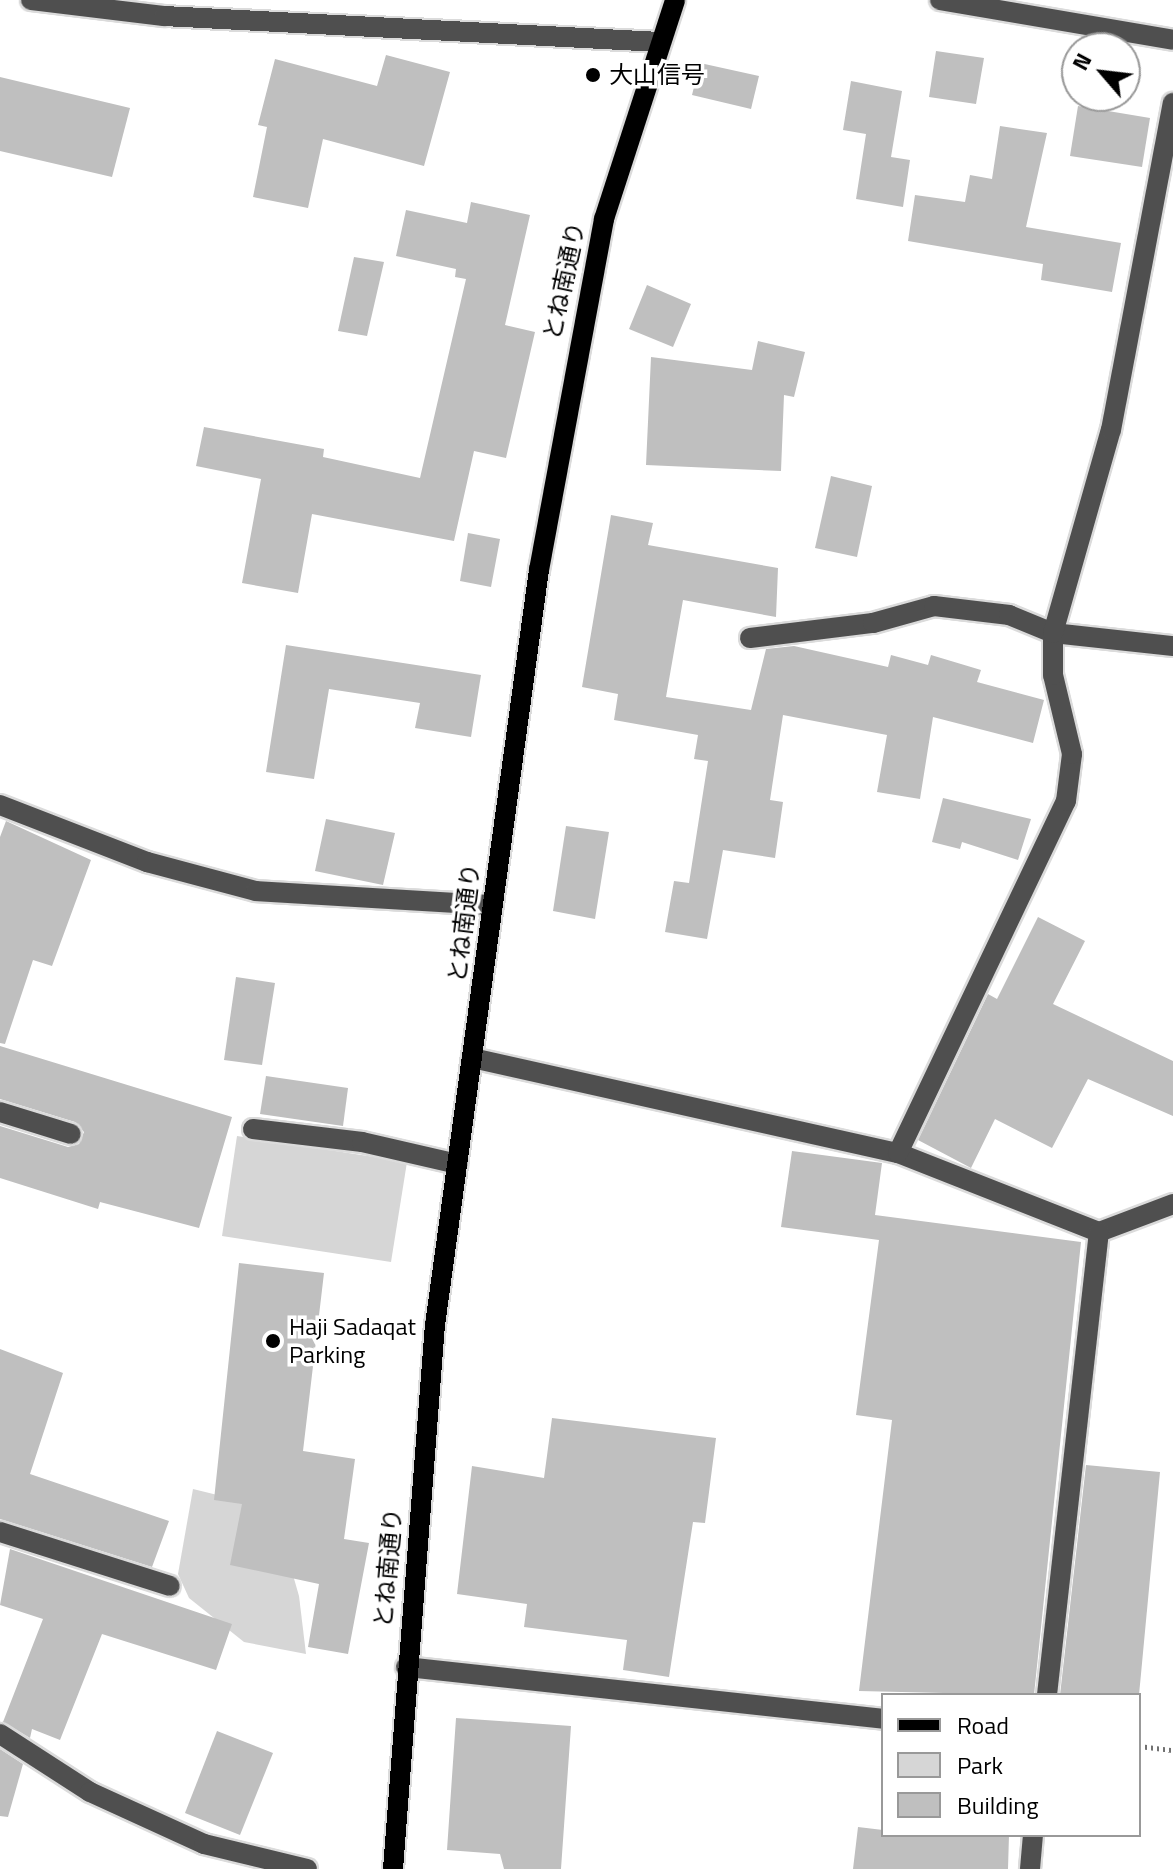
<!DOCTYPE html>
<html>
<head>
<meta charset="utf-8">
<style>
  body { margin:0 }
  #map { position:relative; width:1173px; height:1869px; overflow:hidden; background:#fff; font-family:"Titillium Web","Noto Sans JP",sans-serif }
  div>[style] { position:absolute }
  .green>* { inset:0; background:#d6d6d6 }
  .building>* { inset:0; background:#bfbfbf }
  .path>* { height:5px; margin-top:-2.5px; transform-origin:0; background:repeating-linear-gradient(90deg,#717171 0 2px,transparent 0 6px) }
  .roads { filter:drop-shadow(2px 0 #dbdbdb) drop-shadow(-2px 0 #dbdbdb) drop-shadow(0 2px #dbdbdb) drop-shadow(0 -2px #dbdbdb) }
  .minor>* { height:20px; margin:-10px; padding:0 10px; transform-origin:10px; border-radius:10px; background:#4f4f4f }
  .major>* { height:20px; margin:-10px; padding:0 10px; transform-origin:10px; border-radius:10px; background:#000 }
  .dots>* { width:22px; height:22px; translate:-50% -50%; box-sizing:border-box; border:4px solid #fff; border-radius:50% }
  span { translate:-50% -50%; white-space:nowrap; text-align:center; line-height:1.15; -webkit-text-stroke:7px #fff; paint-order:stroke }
  .poi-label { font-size:24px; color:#000 }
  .left { translate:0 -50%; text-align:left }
  .street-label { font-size:24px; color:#000 }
  .legend { position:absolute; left:881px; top:1693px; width:260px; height:144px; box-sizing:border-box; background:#fff; border:2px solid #999; margin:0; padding:10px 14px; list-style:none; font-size:24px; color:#000 }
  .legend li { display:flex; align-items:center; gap:16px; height:40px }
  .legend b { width:40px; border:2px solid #999 }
  .north { position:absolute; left:1061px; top:32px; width:80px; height:80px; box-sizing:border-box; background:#fff; border:2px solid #999; border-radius:50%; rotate:298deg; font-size:22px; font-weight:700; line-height:32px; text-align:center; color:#000 }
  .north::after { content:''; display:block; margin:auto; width:28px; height:36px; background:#000; clip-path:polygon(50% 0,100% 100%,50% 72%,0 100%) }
</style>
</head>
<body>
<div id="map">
  <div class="green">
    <i style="clip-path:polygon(237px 1136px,407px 1162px,391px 1262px,222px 1236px)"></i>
    <i style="clip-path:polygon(193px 1489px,274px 1509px,299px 1596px,306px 1654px,244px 1642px,189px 1598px,178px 1574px)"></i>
  </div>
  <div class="building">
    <i style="clip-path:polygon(936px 51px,984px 58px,976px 104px,929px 97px)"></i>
    <i style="clip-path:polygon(386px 55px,450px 72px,424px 166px,323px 139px,308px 208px,253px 197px,267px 127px,258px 125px,275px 59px,377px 86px)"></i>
    <i style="clip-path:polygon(700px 63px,759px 76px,751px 109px,692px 95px)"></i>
    <i style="clip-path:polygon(0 77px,130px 108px,112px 177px,0 151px)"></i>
    <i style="clip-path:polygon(851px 81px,902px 91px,891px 157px,910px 160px,903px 207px,856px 199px,866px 134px,843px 130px)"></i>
    <i style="clip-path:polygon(1078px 106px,1150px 118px,1142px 167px,1070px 156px)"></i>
    <i style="clip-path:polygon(1000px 126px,1047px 133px,1026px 227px,1121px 243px,1112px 292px,1041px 280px,1043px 264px,908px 241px,915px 195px,965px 202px,970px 175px,992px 179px)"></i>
    <i style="clip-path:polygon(471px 202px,530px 215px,505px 325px,535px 332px,506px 458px,474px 451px,454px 541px,312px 514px,298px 593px,242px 583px,261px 479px,196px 466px,204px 427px,324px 449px,323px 457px,420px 478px,466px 279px,455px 277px,456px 269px,396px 256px,406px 210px,467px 223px)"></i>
    <i style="clip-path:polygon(354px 257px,384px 262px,367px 336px,338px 331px)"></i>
    <i style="clip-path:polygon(647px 285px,691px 304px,673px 347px,629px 329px)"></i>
    <i style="clip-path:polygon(758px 341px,805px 352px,794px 397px,784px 395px,781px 471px,646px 465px,651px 357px,752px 370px)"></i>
    <i style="clip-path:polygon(831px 476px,872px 486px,857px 557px,815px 548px)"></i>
    <i style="clip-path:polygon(611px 515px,653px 523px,648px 545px,778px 568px,776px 617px,683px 600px,666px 697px,751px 710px,766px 649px,794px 646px,888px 667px,891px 655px,928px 665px,931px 655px,981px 670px,977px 682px,1044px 700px,1033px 743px,933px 717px,920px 799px,877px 792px,887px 735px,783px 715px,770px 800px,783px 802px,775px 858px,723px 850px,707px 939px,665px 932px,674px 881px,689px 883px,708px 761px,694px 759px,698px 735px,614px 720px,618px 694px,582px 687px)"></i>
    <i style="clip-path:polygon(468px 533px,500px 539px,491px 587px,460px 581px)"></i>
    <i style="clip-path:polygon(286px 645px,481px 675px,471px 737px,415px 728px,420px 703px,329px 689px,314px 779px,266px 772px)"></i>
    <i style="clip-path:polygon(943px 798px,1031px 819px,1018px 860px,962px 842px,960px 849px,932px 842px)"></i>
    <i style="clip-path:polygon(326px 819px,395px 833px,383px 885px,315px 871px)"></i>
    <i style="clip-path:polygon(6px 821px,91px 860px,52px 966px,33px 960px,5px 1044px,0 1043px,0 837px)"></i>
    <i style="clip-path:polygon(566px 826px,609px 832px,595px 919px,553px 911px)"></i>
    <i style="clip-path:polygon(1038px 917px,1085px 941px,1053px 1004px,1173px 1061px,1173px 1116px,1088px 1079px,1052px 1148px,995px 1119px,971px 1168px,918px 1140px,988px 994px,997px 999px)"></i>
    <i style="clip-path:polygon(236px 977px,275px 983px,262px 1065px,224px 1060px)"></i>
    <i style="clip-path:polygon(0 1046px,232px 1117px,199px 1228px,100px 1202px,98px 1209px,0 1178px,0 1126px,68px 1147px,79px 1144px,84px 1132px,75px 1122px,0 1099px)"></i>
    <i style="clip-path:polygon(266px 1076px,348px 1088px,343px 1126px,260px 1114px)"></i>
    <i style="clip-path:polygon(792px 1151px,882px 1163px,875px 1215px,1081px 1242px,1034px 1695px,859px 1691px,892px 1420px,856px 1415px,879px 1240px,781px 1227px)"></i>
    <i style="clip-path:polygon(239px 1263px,324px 1273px,303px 1451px,355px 1459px,344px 1539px,369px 1543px,348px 1654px,308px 1647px,319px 1584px,230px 1565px,242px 1504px,214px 1500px)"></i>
    <i style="clip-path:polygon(0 1349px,63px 1373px,30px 1474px,169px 1521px,152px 1567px,0 1519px)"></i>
    <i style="clip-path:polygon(552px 1418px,716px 1438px,705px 1523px,693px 1522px,669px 1677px,623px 1670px,627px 1640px,524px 1627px,527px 1604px,457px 1594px,472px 1466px,544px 1478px)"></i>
    <i style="clip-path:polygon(1086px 1465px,1160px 1472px,1139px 1695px,1060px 1695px)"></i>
    <i style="clip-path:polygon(10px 1549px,232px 1624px,216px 1670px,102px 1634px,60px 1740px,32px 1729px,30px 1738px,3px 1722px,43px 1619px,0 1605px)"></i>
    <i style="clip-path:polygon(456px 1718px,571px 1726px,561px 1869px,504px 1869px,500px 1854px,447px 1850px)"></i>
    <i style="clip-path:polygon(217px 1731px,273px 1753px,240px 1835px,185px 1813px)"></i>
    <i style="clip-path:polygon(0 1749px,23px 1764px,8px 1817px,0 1816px)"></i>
    <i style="clip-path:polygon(858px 1827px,883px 1830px,883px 1835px,1009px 1835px,1008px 1869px,853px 1869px)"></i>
  </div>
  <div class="path">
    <i style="left:1139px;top:1746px;width:34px;rotate:7deg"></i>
  </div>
  <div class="roads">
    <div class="minor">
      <i style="left:31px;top:0;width:134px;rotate:6.9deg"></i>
      <i style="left:164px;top:16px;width:496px;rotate:3deg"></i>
      <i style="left:940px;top:0;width:236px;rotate:9.7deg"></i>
      <i style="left:750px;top:638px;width:124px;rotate:-7deg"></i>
      <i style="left:873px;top:623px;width:63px;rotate:-15.6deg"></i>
      <i style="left:934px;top:606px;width:76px;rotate:6.8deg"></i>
      <i style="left:1009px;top:615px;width:48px;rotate:22.2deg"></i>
      <i style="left:1053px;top:633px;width:121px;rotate:6.2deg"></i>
      <i style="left:0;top:805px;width:158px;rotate:21.2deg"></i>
      <i style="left:147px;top:862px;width:113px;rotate:14.9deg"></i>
      <i style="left:256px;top:891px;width:237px;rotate:3.4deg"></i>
      <i style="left:472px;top:1058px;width:436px;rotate:12.6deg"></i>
      <i style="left:898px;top:1153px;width:216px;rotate:21.5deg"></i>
      <i style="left:1099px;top:1232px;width:79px;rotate:-20.7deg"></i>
      <i style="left:0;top:1112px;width:74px;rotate:17.2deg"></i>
      <i style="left:253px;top:1129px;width:110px;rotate:6.8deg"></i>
      <i style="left:362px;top:1142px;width:98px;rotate:12.9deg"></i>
      <i style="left:898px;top:1153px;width:390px;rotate:-64.5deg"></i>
      <i style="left:1066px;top:801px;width:47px;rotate:-82.7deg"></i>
      <i style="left:1072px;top:754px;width:81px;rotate:-103.5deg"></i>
      <i style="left:1053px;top:675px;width:42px;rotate:-90deg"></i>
      <i style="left:1053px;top:633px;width:211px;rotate:-74.1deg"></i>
      <i style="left:1111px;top:430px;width:333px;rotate:-79.3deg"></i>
      <i style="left:0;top:1532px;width:178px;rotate:17.6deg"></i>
      <i style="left:406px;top:1667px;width:480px;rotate:6.2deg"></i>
      <i style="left:1047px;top:1695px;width:466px;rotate:-83.6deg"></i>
      <i style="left:0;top:1734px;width:107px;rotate:32.8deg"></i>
      <i style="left:90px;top:1792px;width:125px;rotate:24.5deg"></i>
      <i style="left:204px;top:1844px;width:106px;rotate:13.6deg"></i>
      <i style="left:1030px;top:1869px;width:34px;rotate:-85deg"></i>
    </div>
    <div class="major">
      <i style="left:393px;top:1869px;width:546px;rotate:-85.59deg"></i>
      <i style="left:435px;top:1325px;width:762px;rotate:-82.16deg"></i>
      <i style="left:539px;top:570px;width:357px;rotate:-79.5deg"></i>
      <i style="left:604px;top:219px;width:230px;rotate:-72deg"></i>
    </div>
  </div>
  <div class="dots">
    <i style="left:593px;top:75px;background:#000"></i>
    <i style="left:273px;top:1341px;background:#000"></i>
  </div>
  <div class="poi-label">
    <span class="left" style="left:609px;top:75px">大山信号</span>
    <span class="left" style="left:289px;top:1341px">Haji Sadaqat<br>Parking</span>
  </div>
  <div class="street-label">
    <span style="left:564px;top:281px;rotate:-78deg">とね南通り</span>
    <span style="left:464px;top:923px;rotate:-83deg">とね南通り</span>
    <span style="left:388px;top:1568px;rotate:-85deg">とね南通り</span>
  </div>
  <ul class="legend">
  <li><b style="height:10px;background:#000"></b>Road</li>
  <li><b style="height:22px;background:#d6d6d6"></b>Park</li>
  <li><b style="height:22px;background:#bfbfbf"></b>Building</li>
  </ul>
  <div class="north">N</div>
</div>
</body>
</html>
